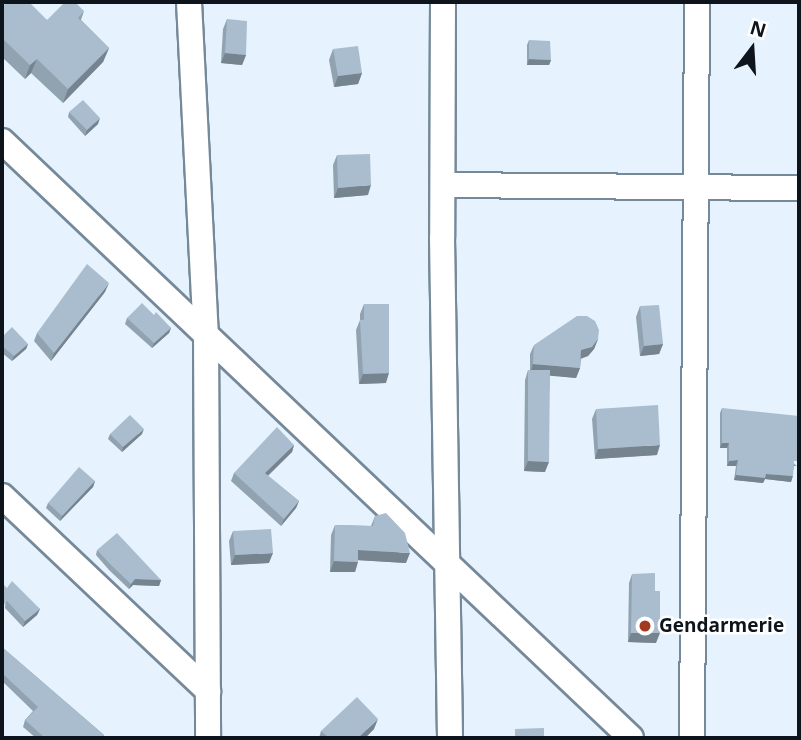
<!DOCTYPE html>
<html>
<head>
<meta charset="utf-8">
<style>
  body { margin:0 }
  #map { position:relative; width:801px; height:740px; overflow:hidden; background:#e6f3fe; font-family:"Open Sans",sans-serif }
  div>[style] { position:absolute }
  .roads { filter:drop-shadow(2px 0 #768999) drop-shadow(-2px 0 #768999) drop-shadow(0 2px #768999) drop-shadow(0 -2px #768999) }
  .minor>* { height:24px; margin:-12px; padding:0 12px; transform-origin:12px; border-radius:12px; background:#fff }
  .wall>* { inset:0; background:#91a3b1 }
  .shaded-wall>* { inset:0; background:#768490 }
  .building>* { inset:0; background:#a9bdce }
  .dots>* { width:19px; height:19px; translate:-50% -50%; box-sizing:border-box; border:4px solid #fff; border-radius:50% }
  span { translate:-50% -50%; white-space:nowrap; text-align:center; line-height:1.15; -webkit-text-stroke:5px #fff; paint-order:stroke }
  .poi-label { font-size:19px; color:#0d141b; font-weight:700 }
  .left { translate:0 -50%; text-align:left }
  .frame { position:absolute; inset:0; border:4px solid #0d141b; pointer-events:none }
  .north { position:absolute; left:717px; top:14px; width:70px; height:70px; -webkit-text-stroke:5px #fff; paint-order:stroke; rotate:17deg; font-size:19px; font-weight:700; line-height:28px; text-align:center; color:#0d141b }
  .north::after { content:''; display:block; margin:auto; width:24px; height:32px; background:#0d141b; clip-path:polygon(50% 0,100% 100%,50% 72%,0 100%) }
</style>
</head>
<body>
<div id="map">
  <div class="roads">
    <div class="minor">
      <i style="left:189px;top:2px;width:333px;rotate:87.1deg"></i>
      <i style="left:206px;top:335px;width:403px;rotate:89.7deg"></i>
      <i style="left:443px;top:2px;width:236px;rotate:90.2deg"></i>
      <i style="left:442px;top:238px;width:500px;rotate:89.08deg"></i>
      <i style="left:2px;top:141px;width:867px;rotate:43.5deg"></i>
      <i style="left:443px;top:185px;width:356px;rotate:0.5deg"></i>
      <i style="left:2px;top:496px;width:284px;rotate:43.4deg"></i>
      <i style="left:692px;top:738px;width:736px;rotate:-89.61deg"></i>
    </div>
  </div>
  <div class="wall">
    <i style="clip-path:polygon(2px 7px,47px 20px,84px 11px,81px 20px,109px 48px,103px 62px,63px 103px,31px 73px,25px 79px,2px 57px)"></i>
    <i style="clip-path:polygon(227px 19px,246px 55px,242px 65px,221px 63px,223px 29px)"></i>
    <i style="clip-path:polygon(529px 40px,551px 60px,549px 65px,527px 65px,527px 45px)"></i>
    <i style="clip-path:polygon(333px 49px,362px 73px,358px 84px,334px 87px,329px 60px)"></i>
    <i style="clip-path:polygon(69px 112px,98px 124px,85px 136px,68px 117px)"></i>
    <i style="clip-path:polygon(337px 155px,368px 195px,334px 198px,333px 165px)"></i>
    <i style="clip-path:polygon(105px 292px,51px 361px,34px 341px,37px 333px)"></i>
    <i style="clip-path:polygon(364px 304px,386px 383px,359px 384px,356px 330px,360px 320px,360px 314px)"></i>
    <i style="clip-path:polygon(640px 306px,663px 344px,659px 354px,640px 356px,636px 317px)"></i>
    <i style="clip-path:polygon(154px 315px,171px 328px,169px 333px,152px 348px,125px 324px,127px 318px)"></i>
    <i style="clip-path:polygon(2px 337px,28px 344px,26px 349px,12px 361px,2px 353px)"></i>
    <i style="clip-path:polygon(598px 339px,594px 349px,588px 356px,581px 359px,580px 368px,576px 378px,550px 375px,545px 472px,524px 471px,525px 380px,528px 370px,530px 370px,530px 354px,534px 345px)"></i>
    <i style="clip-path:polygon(722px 408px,797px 466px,794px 466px,791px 482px,765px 479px,763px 483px,734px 480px,736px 466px,727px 466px,727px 448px,720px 448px,720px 413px)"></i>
    <i style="clip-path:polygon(596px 409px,657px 455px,595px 459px,592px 419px)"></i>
    <i style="clip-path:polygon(110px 434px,142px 434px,122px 452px,108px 439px)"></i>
    <i style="clip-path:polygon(294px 445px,292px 452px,268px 476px,299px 501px,296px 508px,281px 526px,231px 481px,234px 473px)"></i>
    <i style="clip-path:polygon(95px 481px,93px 487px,60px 521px,46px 508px,48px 503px)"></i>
    <i style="clip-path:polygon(375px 516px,406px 563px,358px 560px,355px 572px,330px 572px,331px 535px,335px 525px,371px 526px)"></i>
    <i style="clip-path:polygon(233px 531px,269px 563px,231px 565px,229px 541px)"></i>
    <i style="clip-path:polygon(97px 550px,161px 580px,159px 586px,133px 585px,129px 589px,109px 570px,96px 555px)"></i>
    <i style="clip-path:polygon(632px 574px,656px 643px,628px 642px,629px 583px)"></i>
    <i style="clip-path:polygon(7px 588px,40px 609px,37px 615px,23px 627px,5px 608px)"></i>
    <i style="clip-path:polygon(2px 647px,104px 735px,103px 738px,36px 738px,23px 727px,25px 720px,33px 711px,2px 681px)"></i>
    <i style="clip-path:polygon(374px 729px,365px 738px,319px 738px,321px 731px)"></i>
  </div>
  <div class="shaded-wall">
    <i style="clip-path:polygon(109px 48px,103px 62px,63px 103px,68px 89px)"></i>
    <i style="clip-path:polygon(225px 53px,246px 55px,242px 65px,221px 63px)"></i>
    <i style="clip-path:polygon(37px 59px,31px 73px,25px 79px,30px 65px)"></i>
    <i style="clip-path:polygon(529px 59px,551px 60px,549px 65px,527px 65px)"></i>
    <i style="clip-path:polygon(362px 73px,358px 84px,334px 87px,338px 76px)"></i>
    <i style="clip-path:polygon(100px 118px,98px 124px,85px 136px,87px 130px)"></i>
    <i style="clip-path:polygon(371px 185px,368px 195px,334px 198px,338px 188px)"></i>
    <i style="clip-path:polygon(109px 283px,105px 292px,51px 361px,54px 353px)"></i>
    <i style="clip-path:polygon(171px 328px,169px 333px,152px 348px,154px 343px)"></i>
    <i style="clip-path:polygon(598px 339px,594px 349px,588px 356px,578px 359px,581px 350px)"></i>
    <i style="clip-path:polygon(28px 344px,26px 349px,12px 361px,14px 356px)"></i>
    <i style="clip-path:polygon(663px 344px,659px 354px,640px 356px,644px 346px)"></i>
    <i style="clip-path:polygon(533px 364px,580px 368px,576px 378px,530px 374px)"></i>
    <i style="clip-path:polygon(389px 373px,386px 383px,359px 384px,363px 374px)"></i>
    <i style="clip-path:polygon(144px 429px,142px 434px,122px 452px,123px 447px)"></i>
    <i style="clip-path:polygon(722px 443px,729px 443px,727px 448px,720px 448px)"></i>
    <i style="clip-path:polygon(294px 445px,292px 452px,262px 481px,265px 473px)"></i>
    <i style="clip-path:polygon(660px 445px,657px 455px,595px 459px,598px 449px)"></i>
    <i style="clip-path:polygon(738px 460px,736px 466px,727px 466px,729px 461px)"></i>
    <i style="clip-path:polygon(528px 461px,549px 462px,545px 472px,524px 471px)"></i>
    <i style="clip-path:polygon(766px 474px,793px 476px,791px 482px,765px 479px,763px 483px,734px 480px,736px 475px)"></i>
    <i style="clip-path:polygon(95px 481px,93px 487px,60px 521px,62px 516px)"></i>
    <i style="clip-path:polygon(299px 501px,296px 508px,281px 526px,284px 519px)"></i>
    <i style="clip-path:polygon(358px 550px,410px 553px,406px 563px,355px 560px)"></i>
    <i style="clip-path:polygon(273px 553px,269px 563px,231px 565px,235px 555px)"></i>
    <i style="clip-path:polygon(334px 561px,358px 562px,355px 572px,330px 572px)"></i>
    <i style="clip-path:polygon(135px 579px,161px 580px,159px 586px,133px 585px,129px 589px,131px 584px)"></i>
    <i style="clip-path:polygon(40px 609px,37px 615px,23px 627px,25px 621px)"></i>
    <i style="clip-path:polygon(631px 633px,660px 633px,656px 643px,628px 642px)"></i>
    <i style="clip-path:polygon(378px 719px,374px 729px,365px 738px,358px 738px)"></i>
  </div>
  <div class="building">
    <i style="clip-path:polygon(7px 2px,29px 2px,47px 20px,65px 2px,75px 2px,84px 11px,78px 18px,109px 48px,68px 89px,37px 59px,30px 65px,2px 38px,2px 7px)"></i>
    <i style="clip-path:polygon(227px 19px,247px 21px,246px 55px,225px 53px)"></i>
    <i style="clip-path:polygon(529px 40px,550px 41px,551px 60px,529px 59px)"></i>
    <i style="clip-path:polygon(358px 46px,362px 73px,338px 76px,333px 49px)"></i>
    <i style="clip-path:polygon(83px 100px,100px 118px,87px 130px,69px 112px)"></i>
    <i style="clip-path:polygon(370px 154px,371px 185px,338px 188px,337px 155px)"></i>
    <i style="clip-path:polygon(87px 264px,109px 283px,54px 353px,37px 333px)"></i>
    <i style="clip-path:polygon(142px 303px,154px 315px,156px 312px,171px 328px,154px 343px,127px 318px)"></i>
    <i style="clip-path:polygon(364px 304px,389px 304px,389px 373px,363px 374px,360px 320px,364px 320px)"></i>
    <i style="clip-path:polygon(659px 305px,663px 344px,644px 346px,640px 306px)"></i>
    <i style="clip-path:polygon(577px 316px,587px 316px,595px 321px,599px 330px,598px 339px,592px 347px,581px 350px,580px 368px,533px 364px,534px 345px)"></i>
    <i style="clip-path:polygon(12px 327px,28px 344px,14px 356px,2px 346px,2px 337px)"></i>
    <i style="clip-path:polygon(528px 370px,550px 370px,549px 462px,528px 461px)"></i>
    <i style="clip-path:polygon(658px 405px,660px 445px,598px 449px,596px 409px)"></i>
    <i style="clip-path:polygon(722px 408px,799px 416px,799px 461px,794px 461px,793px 476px,766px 474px,765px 478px,736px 475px,738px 460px,729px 461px,729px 443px,722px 443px)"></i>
    <i style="clip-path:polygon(130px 415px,144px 429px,123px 447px,110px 434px)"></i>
    <i style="clip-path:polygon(277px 427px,294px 445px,265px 473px,299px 501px,284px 519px,234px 473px)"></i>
    <i style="clip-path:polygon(79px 467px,95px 481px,62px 516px,48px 503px)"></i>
    <i style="clip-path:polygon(386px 513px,405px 533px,410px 553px,358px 550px,358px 562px,334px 561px,335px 525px,373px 526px,375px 516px)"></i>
    <i style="clip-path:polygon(271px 529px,273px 553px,235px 555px,233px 531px)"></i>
    <i style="clip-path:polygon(117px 533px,161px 580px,135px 579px,131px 584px,111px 565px,97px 550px)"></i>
    <i style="clip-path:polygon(655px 573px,655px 591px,660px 591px,660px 633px,631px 633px,632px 574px)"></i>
    <i style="clip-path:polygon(12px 581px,40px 609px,25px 621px,7px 601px,2px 607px,2px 583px,7px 588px)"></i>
    <i style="clip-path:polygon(2px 647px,104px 735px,100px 738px,45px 738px,25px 720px,38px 707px,2px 673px)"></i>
    <i style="clip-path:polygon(357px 697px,378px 719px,358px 738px,329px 738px,321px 731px)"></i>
    <i style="clip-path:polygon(544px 728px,544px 738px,515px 738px,515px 729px)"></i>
  </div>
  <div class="dots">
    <i style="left:645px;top:626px;background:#a23921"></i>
  </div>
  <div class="poi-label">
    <span class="left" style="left:659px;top:626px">Gendarmerie</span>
  </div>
  <div class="frame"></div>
  <div class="north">N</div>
</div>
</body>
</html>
